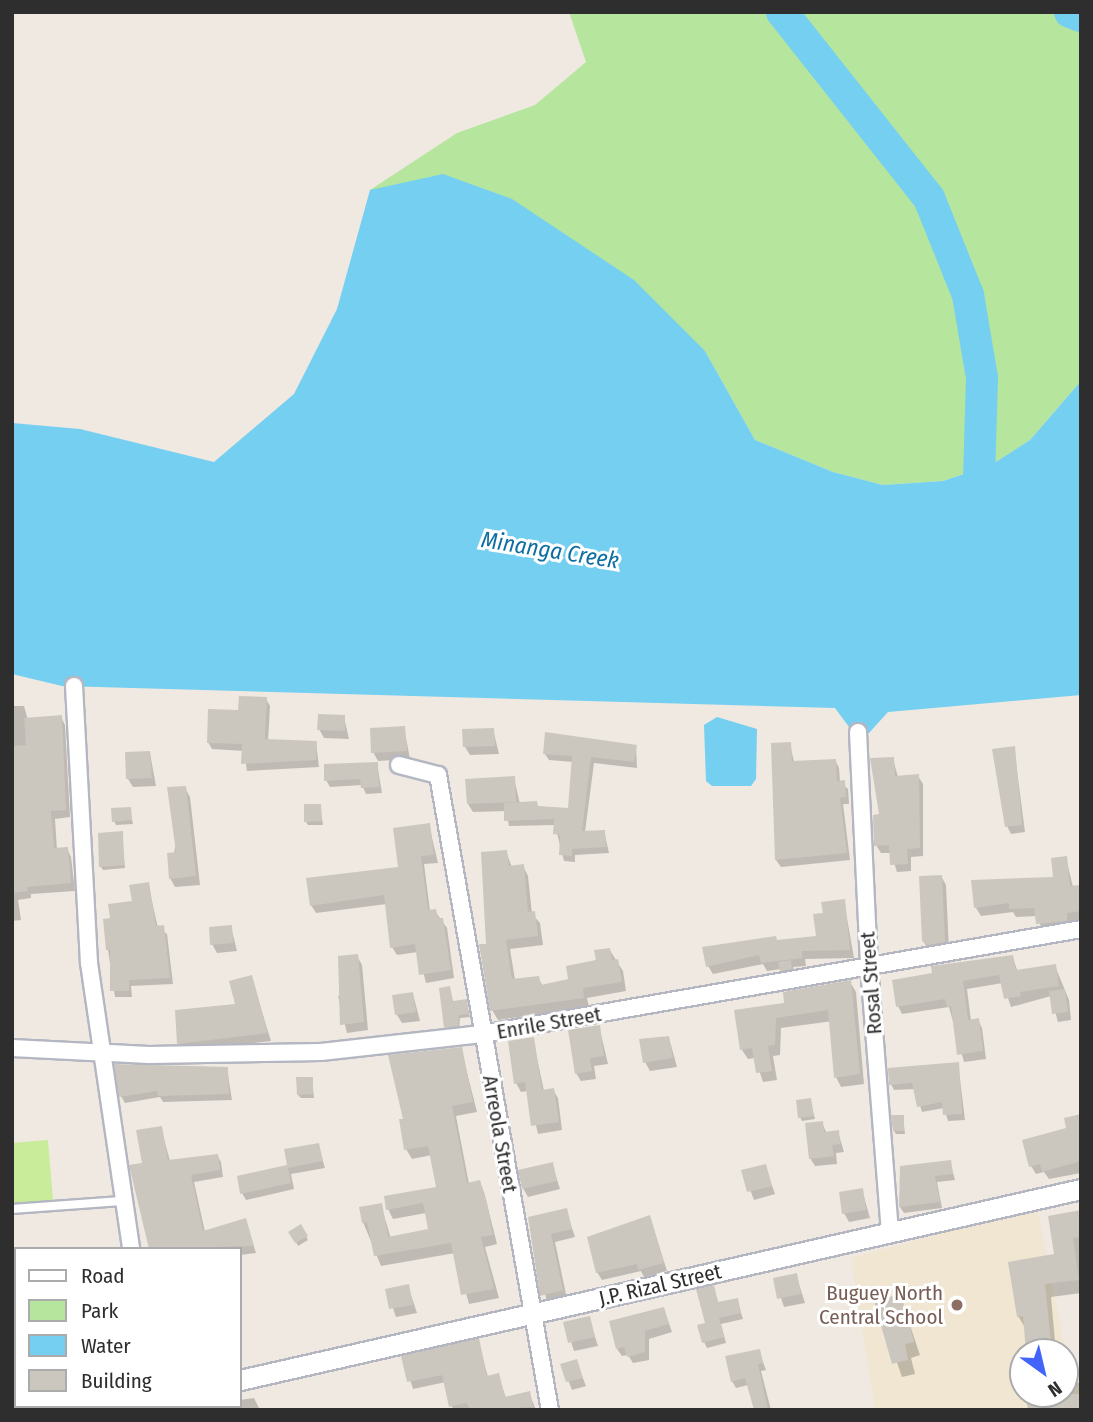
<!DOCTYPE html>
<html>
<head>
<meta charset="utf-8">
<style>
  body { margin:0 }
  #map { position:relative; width:1093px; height:1422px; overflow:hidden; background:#efe9e1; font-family:"Fira Sans Condensed",sans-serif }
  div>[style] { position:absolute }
  .education>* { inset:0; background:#f0e6d1 }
  .green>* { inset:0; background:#b6e59e }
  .pitch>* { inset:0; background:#c9ec9a }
  .water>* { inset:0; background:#75cff0 }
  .shadow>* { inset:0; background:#0003 }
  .river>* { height:32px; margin:-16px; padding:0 16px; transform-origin:16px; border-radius:16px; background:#75cff0 }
  .building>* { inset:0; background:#cbc7bf }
  .roads { filter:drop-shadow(2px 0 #b4b7c1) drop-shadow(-2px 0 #b4b7c1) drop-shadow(0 2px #b4b7c1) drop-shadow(0 -2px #b4b7c1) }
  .service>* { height:8px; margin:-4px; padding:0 4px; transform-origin:4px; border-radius:4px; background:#fff }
  .minor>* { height:16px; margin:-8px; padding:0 8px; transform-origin:8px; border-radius:8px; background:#fff }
  .tertiary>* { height:19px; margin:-9.5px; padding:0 9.5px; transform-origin:9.5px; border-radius:9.5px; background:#fff }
  .dots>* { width:19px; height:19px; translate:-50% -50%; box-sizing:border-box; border:4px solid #fff; border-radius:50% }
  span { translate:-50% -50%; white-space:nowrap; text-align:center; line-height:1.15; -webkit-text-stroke:6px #fff; paint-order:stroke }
  .street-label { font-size:21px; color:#2e2e2e }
  .education-label { font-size:21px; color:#785e54 }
  .right { translate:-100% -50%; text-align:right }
  .water-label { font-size:23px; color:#0d6fa3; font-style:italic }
  .frame { position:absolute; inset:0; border:14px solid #2e2e2e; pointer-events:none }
  .legend { position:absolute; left:14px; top:1247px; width:228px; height:161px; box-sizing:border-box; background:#fff; border:2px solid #ababab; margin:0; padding:9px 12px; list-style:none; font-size:21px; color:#2e2e2e }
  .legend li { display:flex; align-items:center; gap:14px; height:35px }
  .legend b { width:35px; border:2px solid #ababab }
  .north { position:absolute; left:1009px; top:1338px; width:70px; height:70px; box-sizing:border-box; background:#fff; border:2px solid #ababab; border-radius:50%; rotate:146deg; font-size:19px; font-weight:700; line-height:28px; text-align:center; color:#2e2e2e }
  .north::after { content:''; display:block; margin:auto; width:24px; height:32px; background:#4264fb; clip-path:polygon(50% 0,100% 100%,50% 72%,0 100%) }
</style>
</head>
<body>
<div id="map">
  <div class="education">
    <i style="clip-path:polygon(evenodd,1037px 1208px,1069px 1369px,1081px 1367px,1081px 1410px,875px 1410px,851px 1258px,1037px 1208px,1023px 1352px,1065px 1352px,1065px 1394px,1023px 1394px,1023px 1352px)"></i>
  </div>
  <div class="green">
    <i style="clip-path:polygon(569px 12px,1081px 12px,1081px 381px,1030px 440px,991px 465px,943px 481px,883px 485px,833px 472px,755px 440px,705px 351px,370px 190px,457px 133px,535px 105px,586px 62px)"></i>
  </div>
  <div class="pitch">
    <i style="clip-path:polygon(48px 1140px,53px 1201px,12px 1204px,12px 1143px)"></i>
  </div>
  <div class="water">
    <i style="clip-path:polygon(443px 174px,512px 199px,634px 280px,705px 351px,755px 440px,833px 472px,883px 485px,943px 481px,991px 465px,1030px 440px,1081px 381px,1081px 695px,888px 712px,869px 733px,852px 731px,835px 708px,62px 686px,12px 674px,12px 423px,80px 429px,214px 462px,294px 394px,337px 309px,370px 190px)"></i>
    <i style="clip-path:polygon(717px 717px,757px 729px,756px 779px,751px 786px,712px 786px,706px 781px,704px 725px)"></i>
  </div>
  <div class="shadow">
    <i style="clip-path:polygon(266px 699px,270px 706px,268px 741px,316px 743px,319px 767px,247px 771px,244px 751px,212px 749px,208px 742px,239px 712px)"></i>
    <i style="clip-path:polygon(12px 706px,24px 706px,28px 720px,61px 717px,65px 725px,70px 817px,55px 819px,57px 850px,67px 849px,71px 857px,75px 891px,31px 894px,31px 898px,18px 900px,21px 920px,12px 921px)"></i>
    <i style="clip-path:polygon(344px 717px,349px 739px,324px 738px,319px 729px)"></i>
    <i style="clip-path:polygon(404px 728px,410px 759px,378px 761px,373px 752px)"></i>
    <i style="clip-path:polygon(493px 729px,499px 754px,470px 755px,465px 747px)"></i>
    <i style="clip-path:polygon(790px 744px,794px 762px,835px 760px,839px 768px,840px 782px,848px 789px,849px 804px,843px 804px,850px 860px,781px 867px,776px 860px)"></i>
    <i style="clip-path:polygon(636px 747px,637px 768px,594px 763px,585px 832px,604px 831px,609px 853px,575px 855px,575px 862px,564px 861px,555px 825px,509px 826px,506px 811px,473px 812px,468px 804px,514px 778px,520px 804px,570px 810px,573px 762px,549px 760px,545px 754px)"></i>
    <i style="clip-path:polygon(1014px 748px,1025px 832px,1011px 834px,1007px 826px)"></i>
    <i style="clip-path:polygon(150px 753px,156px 786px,133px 787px,128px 779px)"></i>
    <i style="clip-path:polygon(893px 759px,898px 777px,918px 776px,923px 784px,923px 856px,911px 857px,911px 871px,897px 872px,891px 853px,881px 853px,876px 845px)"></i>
    <i style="clip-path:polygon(377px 764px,382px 793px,366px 794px,362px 785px,330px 787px,326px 780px)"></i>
    <i style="clip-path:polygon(185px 788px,190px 797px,200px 885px,175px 887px,170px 878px)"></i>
    <i style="clip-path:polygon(320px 805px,323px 825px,308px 825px,306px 822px)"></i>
    <i style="clip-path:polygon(130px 809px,133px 824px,116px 825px,114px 821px)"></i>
    <i style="clip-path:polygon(429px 825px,438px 863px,424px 864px,430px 911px,435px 911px,447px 928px,454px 978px,426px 983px,418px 952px,397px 955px,392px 947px,387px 904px,316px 913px,311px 905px,400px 869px)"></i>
    <i style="clip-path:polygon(122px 833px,125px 868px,103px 870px,101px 867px)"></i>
    <i style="clip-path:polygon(506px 852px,512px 867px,523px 866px,528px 876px,532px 914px,540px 923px,543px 945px,510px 949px,515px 980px,538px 978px,543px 986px,570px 980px,609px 949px,623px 971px,626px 991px,587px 998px,589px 1007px,498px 1020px,492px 1010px,487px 945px)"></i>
    <i style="clip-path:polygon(1066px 858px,1073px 887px,1081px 886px,1081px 920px,1070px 921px,1071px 929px,1043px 932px,1037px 916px,1016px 917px,1013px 912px,981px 916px,976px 908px,1055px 879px)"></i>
    <i style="clip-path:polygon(941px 876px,946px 885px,949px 951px,929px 950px,923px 941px)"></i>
    <i style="clip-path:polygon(148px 884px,158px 928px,167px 934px,173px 984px,131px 986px,132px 997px,115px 997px,108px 950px)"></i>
    <i style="clip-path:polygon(844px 901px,854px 958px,805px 959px,806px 966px,793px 967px,796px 977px,786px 979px,781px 969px,767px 971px,763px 964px,713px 974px,708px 966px,777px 942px,818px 937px,825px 914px)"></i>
    <i style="clip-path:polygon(231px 927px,237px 951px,217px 953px,212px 944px)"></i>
    <i style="clip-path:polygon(357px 956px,362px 965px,368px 1030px,347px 1033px,338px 996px,343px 995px)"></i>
    <i style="clip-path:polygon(1012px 956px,1018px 972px,1055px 966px,1069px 1000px,1071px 1020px,1058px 1022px,1051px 996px,1011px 1007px,1003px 983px,967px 989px,971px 1021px,978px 1020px,982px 1028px,986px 1059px,964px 1062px,949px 1007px,902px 1014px,898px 1006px)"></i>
    <i style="clip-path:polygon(251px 977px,271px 1041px,183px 1051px,179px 1043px,237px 1005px)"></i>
    <i style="clip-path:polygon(850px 982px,856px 992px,864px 1084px,841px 1087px,836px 1077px,833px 1021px,781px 1028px,780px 1055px,773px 1056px,777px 1080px,763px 1082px,755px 1058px,748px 1059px,742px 1050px,786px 1005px)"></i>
    <i style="clip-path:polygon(449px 988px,453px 1003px,466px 1001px,470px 1017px,460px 1018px,459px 1030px,448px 1031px)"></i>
    <i style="clip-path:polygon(413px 994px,420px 1021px,402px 1023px,397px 1015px)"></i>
    <i style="clip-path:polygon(599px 1026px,608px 1064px,594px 1066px,596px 1079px,581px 1081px,576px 1073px)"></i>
    <i style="clip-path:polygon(669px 1038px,677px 1067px,650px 1071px,645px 1062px)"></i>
    <i style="clip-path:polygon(533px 1039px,544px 1091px,553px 1090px,558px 1098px,562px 1130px,538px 1134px,528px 1091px,521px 1092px,516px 1083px)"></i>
    <i style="clip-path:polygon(461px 1049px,477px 1112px,456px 1116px,469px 1184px,479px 1182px,484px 1192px,497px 1244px,485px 1247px,499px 1298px,469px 1304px,455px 1253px,381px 1266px,363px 1222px,381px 1205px,391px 1239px,430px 1231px,426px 1213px,393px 1219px,388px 1209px,438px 1188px,432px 1155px,412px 1159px,406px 1149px,406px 1120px)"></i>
    <i style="clip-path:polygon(958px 1063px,965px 1120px,948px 1121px,944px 1108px,922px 1112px,915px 1089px,894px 1090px,891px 1084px)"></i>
    <i style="clip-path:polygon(227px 1069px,232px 1100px,163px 1102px,160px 1097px,125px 1103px,121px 1096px)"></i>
    <i style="clip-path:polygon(312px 1078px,314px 1098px,301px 1098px,298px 1095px)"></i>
    <i style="clip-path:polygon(810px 1100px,815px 1119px,802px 1121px,800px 1117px)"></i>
    <i style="clip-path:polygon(1081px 1116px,1081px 1173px,1049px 1179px,1044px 1172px,1036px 1174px,1031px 1166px)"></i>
    <i style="clip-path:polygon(903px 1117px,905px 1134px,896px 1134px,894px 1131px)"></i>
    <i style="clip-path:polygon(822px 1123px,827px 1134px,838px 1132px,844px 1152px,836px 1153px,837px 1164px,815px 1166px,810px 1158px)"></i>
    <i style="clip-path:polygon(161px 1128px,170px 1161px,217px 1155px,221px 1162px,223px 1177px,194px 1182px,205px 1232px,245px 1220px,256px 1253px,240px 1255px,240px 1249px,151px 1249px,144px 1164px)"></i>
    <i style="clip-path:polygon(318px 1145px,325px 1168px,291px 1174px,294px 1189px,246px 1200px,242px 1193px)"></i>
    <i style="clip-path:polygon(950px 1162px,955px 1180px,937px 1182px,942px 1208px,904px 1213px,900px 1207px)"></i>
    <i style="clip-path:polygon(552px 1164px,560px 1189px,528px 1197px,523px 1188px)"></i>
    <i style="clip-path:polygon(765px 1166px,775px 1194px,754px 1200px,743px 1171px)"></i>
    <i style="clip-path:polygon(862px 1190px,870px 1218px,849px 1222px,844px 1213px)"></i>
    <i style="clip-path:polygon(566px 1210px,575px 1237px,555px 1242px,567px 1299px,547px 1303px,530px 1218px)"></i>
    <i style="clip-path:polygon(1081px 1211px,1081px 1293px,1051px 1297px,1056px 1352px,1028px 1352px,1026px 1329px,1018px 1316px)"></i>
    <i style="clip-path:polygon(650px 1217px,667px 1271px,644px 1277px,641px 1271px,602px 1280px,597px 1272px)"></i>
    <i style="clip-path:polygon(301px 1227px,308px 1240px,298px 1246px,291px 1232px)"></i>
    <i style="clip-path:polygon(796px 1275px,805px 1303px,784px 1307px,775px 1280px)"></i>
    <i style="clip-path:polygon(408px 1286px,417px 1313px,396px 1317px,387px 1290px)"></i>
    <i style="clip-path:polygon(713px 1287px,719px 1304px,737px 1300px,743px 1319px,721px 1324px,726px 1343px,707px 1348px,704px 1342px)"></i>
    <i style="clip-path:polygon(900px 1296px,920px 1355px,911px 1358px,915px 1374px,902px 1377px,876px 1302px)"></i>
    <i style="clip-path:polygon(664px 1309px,672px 1332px,649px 1339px,649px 1360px,633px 1363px,628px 1355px,622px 1356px,617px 1349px)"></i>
    <i style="clip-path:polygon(589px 1318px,598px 1346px,574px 1351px,565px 1323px)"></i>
    <i style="clip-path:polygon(478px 1340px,488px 1377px,498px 1375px,506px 1398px,529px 1393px,536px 1410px,453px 1410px,446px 1382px,413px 1389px,403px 1357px)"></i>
    <i style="clip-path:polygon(759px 1351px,766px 1370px,761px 1371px,771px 1410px,755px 1410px,748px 1385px,736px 1388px,732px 1381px)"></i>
    <i style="clip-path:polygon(576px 1361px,586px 1386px,572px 1390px,562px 1365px)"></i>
    <i style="clip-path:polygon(1081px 1382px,1081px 1410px,1026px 1394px,1065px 1394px,1065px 1386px)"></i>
    <i style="clip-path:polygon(254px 1398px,260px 1410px,206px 1406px,240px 1406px,240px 1400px)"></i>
  </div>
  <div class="river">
    <i style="left:782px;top:12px;width:237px;rotate:51.7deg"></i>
    <i style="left:929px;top:198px;width:105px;rotate:68.1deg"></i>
    <i style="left:968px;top:295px;width:84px;rotate:80.4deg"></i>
    <i style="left:982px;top:378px;width:132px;rotate:91.7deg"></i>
    <i style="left:1070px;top:12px;width:12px;rotate:20deg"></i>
  </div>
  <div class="building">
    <i style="clip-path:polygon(239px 696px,267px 697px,265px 739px,317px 741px,316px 760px,241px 764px,242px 744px,207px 743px,208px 709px,238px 710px)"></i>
    <i style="clip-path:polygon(318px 714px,345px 715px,345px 731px,317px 730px)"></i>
    <i style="clip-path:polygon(62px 715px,66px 810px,51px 811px,54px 848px,68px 847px,71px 883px,27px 887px,28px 891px,12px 893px,14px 746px,26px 745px,24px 718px)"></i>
    <i style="clip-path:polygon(405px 726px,407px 751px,371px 753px,370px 728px)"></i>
    <i style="clip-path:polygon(494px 728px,495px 746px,463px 747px,462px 729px)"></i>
    <i style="clip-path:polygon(545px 732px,637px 745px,634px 762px,591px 757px,582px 831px,605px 830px,606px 847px,572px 849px,572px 856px,559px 855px,560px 835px,553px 834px,554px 819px,504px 821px,504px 803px,537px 801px,538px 806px,568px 808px,572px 756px,543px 754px)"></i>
    <i style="clip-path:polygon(791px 742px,792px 761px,836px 759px,837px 781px,845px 780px,846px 797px,840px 798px,847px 853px,775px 860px,771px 743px)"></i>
    <i style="clip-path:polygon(1015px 746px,1022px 825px,1005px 827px,992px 749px)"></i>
    <i style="clip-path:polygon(150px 751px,152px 778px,126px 779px,125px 752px)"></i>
    <i style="clip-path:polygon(894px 757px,895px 776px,919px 774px,920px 848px,907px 849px,908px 864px,890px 865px,889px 845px,874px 846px,873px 815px,879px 814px,870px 758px)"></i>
    <i style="clip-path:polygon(378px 762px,379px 787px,361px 788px,360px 779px,324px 781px,324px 764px)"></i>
    <i style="clip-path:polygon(515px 776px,516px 802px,467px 804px,465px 779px)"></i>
    <i style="clip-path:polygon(186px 786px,196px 876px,169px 879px,167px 853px,176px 852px,167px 787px)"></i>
    <i style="clip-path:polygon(304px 804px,321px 804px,322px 821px,304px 822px)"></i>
    <i style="clip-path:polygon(131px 807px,132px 820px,112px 822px,111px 808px)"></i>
    <i style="clip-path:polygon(430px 823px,434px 855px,421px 856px,428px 910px,436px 909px,438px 918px,443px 918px,451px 970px,419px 975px,415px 944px,390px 948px,384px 895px,310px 906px,306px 878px,398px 867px,393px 828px)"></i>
    <i style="clip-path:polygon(123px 831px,124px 865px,99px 867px,98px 833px)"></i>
    <i style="clip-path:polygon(507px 850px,509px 866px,524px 864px,528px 912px,535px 911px,538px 936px,506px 940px,512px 979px,539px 976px,541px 985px,568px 979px,566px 966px,596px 960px,594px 950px,610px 948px,612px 960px,618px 959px,622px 982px,583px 988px,584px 998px,490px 1011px,479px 944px,486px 944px,481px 852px)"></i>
    <i style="clip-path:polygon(1067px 856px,1070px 886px,1081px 885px,1081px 911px,1067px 913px,1067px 921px,1036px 924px,1034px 908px,1009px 909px,1009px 903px,974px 908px,971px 880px,1053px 877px,1051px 858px)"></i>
    <i style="clip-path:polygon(942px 875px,945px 942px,928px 945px,922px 941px,919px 876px)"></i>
    <i style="clip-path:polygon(149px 882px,156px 926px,164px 925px,170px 978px,129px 980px,129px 991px,110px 991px,110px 950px,106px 950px,103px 919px,110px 918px,108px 904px,132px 901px,129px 885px)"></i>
    <i style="clip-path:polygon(845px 899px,850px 950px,802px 951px,802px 958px,761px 963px,759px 955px,706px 967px,702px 947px,776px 936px,777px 940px,816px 936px,813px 914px,823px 913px,821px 902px)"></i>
    <i style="clip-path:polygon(232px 925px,233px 943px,210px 945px,209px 927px)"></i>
    <i style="clip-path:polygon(358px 954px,364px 1022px,340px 1025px,338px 956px)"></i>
    <i style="clip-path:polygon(1013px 955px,1016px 970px,1056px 964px,1059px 986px,1020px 992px,1021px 996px,1004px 999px,999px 975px,963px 981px,968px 1020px,979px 1018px,983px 1051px,957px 1055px,951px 1006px,947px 1007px,945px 999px,896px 1007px,892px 980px,932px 973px,931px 966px)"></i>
    <i style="clip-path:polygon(791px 960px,792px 969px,780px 971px,778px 962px)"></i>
    <i style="clip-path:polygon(252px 975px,268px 1033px,177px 1044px,175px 1010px,235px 1004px,229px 981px)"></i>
    <i style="clip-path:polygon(851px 980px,860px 1074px,834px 1078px,828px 1010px,776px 1018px,775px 1045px,768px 1046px,772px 1071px,756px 1073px,752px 1048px,740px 1050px,734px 1010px,784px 1003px,783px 992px)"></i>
    <i style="clip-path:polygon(450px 986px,453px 1001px,467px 999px,469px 1014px,459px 1015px,458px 1026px,444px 1028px,439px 988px)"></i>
    <i style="clip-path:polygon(1065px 989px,1068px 1012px,1052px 1014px,1049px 991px)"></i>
    <i style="clip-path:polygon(413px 992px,416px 1012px,395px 1015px,392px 995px)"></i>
    <i style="clip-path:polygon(600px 1025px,604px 1056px,590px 1058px,592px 1071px,575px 1074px,568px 1030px)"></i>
    <i style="clip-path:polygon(669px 1036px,673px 1058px,643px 1063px,639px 1039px)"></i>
    <i style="clip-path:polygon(534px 1037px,542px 1090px,554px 1088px,559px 1122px,531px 1126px,525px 1082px,514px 1084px,508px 1041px)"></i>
    <i style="clip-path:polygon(462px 1047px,473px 1102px,452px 1106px,467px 1183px,480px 1180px,487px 1203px,493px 1235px,481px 1237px,494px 1289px,461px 1295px,451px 1243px,374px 1256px,367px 1222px,362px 1223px,359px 1207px,382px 1203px,388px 1237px,428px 1229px,423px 1203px,386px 1210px,384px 1196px,436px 1187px,428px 1146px,404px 1150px,399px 1119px,403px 1119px,388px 1055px)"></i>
    <i style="clip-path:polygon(959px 1062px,962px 1114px,943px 1115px,942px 1102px,917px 1107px,912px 1083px,889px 1085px,888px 1068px)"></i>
    <i style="clip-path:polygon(114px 1064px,228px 1067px,229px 1094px,158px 1096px,157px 1091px,119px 1097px)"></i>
    <i style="clip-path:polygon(296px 1077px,313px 1077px,313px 1094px,297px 1095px)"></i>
    <i style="clip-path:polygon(811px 1098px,814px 1116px,798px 1118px,796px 1100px)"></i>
    <i style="clip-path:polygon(1081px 1114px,1081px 1161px,1042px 1172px,1040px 1164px,1029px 1167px,1022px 1140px,1066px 1128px,1064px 1118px)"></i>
    <i style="clip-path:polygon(891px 1115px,904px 1115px,904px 1131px,893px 1131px)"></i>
    <i style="clip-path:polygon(823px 1121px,824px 1132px,839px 1130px,840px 1144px,832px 1145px,834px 1156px,809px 1159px,805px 1123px)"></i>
    <i style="clip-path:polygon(162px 1126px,168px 1160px,218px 1154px,220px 1170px,191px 1175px,203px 1231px,246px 1218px,254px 1246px,149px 1249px,129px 1165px,142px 1163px,136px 1130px)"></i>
    <i style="clip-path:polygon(319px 1143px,323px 1161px,288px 1168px,291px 1183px,240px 1194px,237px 1176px,287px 1165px,284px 1149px)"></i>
    <i style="clip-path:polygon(951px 1160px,953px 1174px,935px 1176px,940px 1202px,899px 1207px,900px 1166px)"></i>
    <i style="clip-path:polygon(553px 1162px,557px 1181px,522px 1189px,518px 1170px)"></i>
    <i style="clip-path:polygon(766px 1164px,772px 1186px,747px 1192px,741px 1170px)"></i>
    <i style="clip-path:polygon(863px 1188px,866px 1210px,842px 1214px,839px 1192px)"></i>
    <i style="clip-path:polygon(567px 1208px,572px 1229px,551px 1234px,563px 1290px,540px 1296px,528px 1217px)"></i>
    <i style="clip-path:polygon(1081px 1210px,1081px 1237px,1073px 1238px,1079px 1280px,1045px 1284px,1052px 1352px,1026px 1352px,1023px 1316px,1017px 1317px,1008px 1262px,1054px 1254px,1048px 1216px)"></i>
    <i style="clip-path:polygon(650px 1215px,664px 1263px,638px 1270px,637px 1264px,596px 1273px,587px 1237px)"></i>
    <i style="clip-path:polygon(301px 1224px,308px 1236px,295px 1243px,288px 1232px)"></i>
    <i style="clip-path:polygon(797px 1273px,801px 1294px,777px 1299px,773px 1278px)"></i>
    <i style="clip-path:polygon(409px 1284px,413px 1305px,389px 1309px,385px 1289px)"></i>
    <i style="clip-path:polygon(714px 1285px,718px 1302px,738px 1298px,741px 1313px,719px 1318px,724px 1337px,702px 1343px,697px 1325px,705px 1323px,696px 1289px)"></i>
    <i style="clip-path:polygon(901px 1294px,914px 1342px,905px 1344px,908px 1360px,892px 1364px,874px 1301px)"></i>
    <i style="clip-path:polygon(664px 1307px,669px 1324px,645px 1331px,645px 1352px,627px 1357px,624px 1347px,616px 1349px,609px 1321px)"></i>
    <i style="clip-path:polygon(590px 1316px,595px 1337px,568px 1343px,563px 1322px)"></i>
    <i style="clip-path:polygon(479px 1338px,487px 1376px,499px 1373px,505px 1397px,530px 1391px,533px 1407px,471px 1410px,466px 1403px,449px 1407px,442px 1375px,407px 1382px,401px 1356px)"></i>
    <i style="clip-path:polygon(760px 1349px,763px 1363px,758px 1364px,768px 1410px,754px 1410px,745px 1378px,731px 1382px,725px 1356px)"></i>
    <i style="clip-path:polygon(577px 1359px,583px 1378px,566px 1382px,560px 1364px)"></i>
    <i style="clip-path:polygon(1025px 1394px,1081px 1394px,1081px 1410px,1028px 1410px)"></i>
  </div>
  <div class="roads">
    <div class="service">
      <i style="left:12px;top:1209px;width:109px;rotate:-4.2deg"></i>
    </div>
    <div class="minor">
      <i style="left:74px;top:686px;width:277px;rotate:86.9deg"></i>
      <i style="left:89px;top:963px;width:289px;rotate:81.6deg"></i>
      <i style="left:858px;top:732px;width:234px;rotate:87.3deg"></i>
      <i style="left:869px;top:966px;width:268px;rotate:85.5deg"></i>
      <i style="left:399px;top:765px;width:40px;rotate:14.4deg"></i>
      <i style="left:438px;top:775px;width:645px;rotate:80deg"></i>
      <i style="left:12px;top:1048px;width:137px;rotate:2.9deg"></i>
      <i style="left:149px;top:1055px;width:172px;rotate:-1deg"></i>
      <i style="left:321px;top:1052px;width:162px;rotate:-6.4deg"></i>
      <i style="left:482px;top:1034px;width:608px;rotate:-9.94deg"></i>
      <i style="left:160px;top:1406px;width:4px;rotate:76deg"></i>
    </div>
    <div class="tertiary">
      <i style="left:240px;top:1380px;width:862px;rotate:-12.8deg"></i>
      <i style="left:109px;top:1410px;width:16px;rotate:-15deg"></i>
    </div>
  </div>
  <div class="dots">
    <i style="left:957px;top:1305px;background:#8d6e63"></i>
  </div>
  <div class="street-label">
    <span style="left:871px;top:983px;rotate:-94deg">Rosal Street</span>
    <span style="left:549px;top:1023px;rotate:-10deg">Enrile Street</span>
    <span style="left:500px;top:1134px;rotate:80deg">Arreola Street</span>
    <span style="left:660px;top:1285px;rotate:-13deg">J.P. Rizal Street</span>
  </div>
  <div class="education-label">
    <span class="right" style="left:943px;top:1305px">Buguey North<br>Central School</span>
  </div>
  <div class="water-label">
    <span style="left:550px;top:550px;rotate:9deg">Minanga Creek</span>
  </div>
  <div class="frame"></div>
  <ul class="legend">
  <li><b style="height:9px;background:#fff"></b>Road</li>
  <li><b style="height:19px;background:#b6e59e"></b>Park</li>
  <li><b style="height:19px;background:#75cff0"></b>Water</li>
  <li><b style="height:19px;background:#cbc7bf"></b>Building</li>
  </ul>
  <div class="north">N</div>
</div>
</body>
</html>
